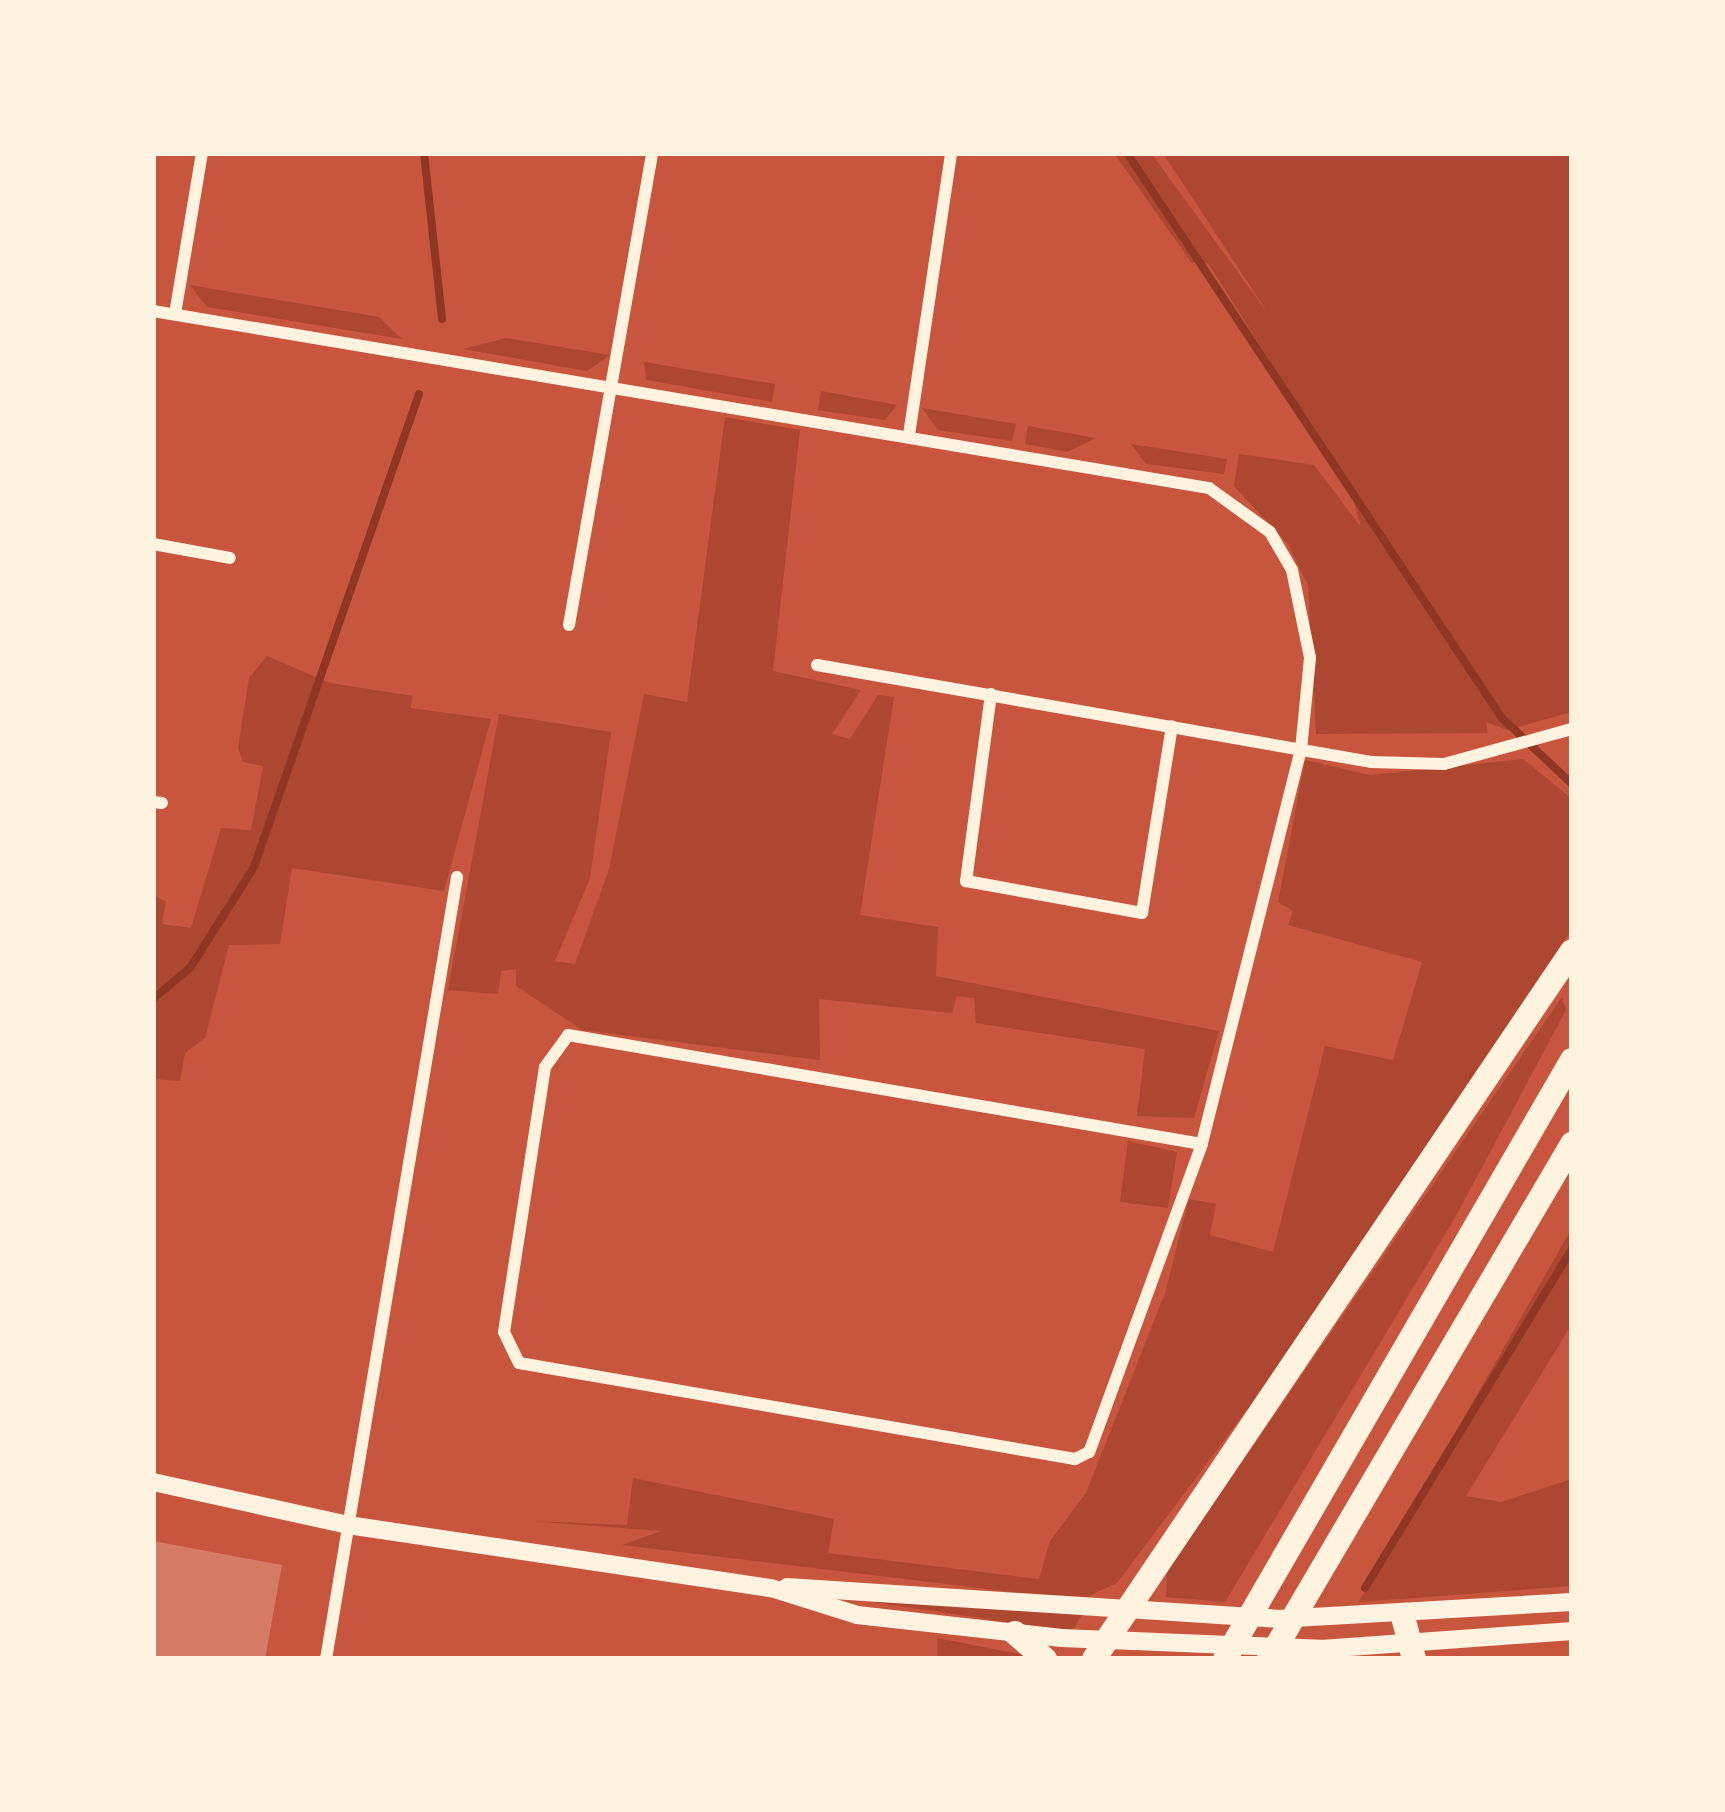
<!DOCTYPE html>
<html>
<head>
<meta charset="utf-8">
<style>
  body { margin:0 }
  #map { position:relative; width:1725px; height:1812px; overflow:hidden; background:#c8553d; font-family:Merriweather,serif }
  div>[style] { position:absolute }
  .green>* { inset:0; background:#ae4732 }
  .stream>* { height:8px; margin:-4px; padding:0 4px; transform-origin:4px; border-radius:4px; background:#8f3625 }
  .building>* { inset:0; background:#d67c66 }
  .minor>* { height:12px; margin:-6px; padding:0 6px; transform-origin:6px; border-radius:6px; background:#fff3e0 }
  .secondary>* { height:18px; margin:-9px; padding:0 9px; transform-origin:9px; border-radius:9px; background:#fff3e0 }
  .trunk>* { height:24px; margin:-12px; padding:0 12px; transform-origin:12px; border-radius:12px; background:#fff3e0 }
  span { translate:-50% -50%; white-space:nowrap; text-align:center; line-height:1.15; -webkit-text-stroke:9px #fff3e0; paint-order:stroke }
  .frame { position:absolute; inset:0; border:156px solid #fff3e0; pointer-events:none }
</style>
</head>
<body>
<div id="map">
  <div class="green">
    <i style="clip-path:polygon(1114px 153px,1151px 153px,1269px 315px,1163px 153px,1572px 153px,1572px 712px,1507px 730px,1486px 722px,1488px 733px,1316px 734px,1308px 585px,1288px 544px,1234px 486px,1239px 454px,1314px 465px,1361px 527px,1350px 488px,1208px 263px,1191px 262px)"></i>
    <i style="clip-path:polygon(190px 285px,379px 317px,402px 339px,207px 307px)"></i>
    <i style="clip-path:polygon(506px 338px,610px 355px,587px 371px,463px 349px)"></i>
    <i style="clip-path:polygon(644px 362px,775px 384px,772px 402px,646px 380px)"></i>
    <i style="clip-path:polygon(821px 391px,897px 405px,885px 420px,818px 410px)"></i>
    <i style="clip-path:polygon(922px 408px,1016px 424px,1012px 441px,938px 430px)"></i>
    <i style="clip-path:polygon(725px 417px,800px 430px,773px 671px,861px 690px,832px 734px,850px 739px,878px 695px,894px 697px,860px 915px,938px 927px,936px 976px,1219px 1031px,1194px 1118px,1137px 1116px,1145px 1049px,976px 1023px,974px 998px,957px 996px,952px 1013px,819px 999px,820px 1060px,582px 1030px,516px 986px,516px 969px,501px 971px,498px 994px,448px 990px,499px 714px,611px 732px,590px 878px,555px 961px,575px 964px,609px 869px,644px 694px,687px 702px)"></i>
    <i style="clip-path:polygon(1028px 426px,1096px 438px,1067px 452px,1025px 444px)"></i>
    <i style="clip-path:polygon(1131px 444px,1227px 459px,1224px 474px,1146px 464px)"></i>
    <i style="clip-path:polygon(267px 656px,330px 683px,413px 696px,410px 708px,491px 719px,444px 891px,292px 868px,280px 944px,229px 945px,205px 1038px,185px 1053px,180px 1081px,153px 1079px,153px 894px,166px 902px,162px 924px,191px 928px,221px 828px,251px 830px,263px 766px,243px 762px,238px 748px,249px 678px)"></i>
    <i style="clip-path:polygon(1523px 759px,1572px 799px,1572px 929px,1267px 1383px,1117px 1583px,1087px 1597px,1037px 1595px,622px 1545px,661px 1531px,530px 1521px,627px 1525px,633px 1478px,834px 1519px,828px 1553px,1039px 1579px,1050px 1541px,1086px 1493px,1165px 1293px,1189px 1199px,1216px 1204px,1210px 1235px,1273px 1252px,1325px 1046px,1393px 1060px,1422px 962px,1288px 925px,1293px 911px,1278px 902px,1305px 760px,1370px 775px)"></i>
    <i style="clip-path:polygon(1562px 997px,1566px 1010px,1456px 1216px,1225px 1602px,1166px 1597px,1167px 1571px)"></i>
    <i style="clip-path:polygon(1128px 1141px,1177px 1152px,1168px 1208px,1120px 1202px)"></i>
    <i style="clip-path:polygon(1572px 1228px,1572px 1324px,1466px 1496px,1501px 1502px,1572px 1479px,1572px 1586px,1359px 1602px)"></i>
    <i style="clip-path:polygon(853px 1599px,1082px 1615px,1072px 1632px)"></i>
    <i style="clip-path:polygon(937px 1638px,1025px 1655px,1028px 1659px,938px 1659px)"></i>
  </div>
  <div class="stream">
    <i style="left:424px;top:153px;width:167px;rotate:83.8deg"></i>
    <i style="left:1127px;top:153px;width:678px;rotate:56.43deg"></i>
    <i style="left:1502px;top:718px;width:96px;rotate:43.3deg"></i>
    <i style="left:153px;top:999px;width:48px;rotate:-40deg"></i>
    <i style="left:190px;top:968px;width:120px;rotate:-57.6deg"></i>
    <i style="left:254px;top:867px;width:501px;rotate:-70.77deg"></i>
    <i style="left:1365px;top:1588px;width:397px;rotate:-58.6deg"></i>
  </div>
  <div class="building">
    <i style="clip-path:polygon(153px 1541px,282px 1565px,265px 1659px,153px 1659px)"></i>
  </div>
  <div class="minor">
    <i style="left:153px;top:311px;width:1071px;rotate:9.52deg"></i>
    <i style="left:1209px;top:488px;width:75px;rotate:35.8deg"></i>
    <i style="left:1270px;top:532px;width:44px;rotate:59.9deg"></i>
    <i style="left:1292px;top:570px;width:90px;rotate:78.4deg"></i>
    <i style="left:1310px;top:658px;width:91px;rotate:95.6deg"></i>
    <i style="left:1301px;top:749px;width:407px;rotate:104.1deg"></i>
    <i style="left:1202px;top:1144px;width:328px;rotate:110.1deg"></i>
    <i style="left:1089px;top:1452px;width:16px;rotate:153deg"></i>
    <i style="left:1075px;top:1459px;width:564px;rotate:-170.2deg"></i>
    <i style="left:519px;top:1363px;width:34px;rotate:-116deg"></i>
    <i style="left:504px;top:1332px;width:268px;rotate:-81.2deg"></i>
    <i style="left:545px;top:1067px;width:39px;rotate:-54deg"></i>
    <i style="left:568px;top:1035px;width:643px;rotate:9.76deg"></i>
    <i style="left:175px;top:314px;width:163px;rotate:-80.5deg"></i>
    <i style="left:909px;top:435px;width:285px;rotate:-81.5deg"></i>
    <i style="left:153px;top:544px;width:78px;rotate:10.3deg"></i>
    <i style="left:569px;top:625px;width:479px;rotate:-80deg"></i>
    <i style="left:817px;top:665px;width:562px;rotate:9.93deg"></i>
    <i style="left:1371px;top:762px;width:73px;rotate:1.6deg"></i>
    <i style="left:1444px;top:764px;width:133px;rotate:-15.3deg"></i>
    <i style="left:991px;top:694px;width:189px;rotate:97.6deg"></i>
    <i style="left:966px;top:881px;width:179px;rotate:10.3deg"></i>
    <i style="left:1142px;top:913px;width:189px;rotate:-80.9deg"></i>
    <i style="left:153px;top:802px;width:9px;rotate:6deg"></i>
    <i style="left:326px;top:1659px;width:793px;rotate:-80.49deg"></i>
  </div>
  <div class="secondary">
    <i style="left:153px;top:1482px;width:200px;rotate:12.4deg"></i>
    <i style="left:348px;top:1525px;width:428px;rotate:8.5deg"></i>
    <i style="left:771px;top:1588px;width:90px;rotate:17.4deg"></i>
    <i style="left:857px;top:1615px;width:206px;rotate:6.4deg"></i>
    <i style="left:1062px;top:1638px;width:259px;rotate:2.4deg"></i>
    <i style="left:1321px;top:1649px;width:252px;rotate:-4.1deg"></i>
    <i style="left:787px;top:1587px;width:491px;rotate:3.7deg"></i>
    <i style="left:1277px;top:1619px;width:295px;rotate:-3.3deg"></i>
  </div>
  <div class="trunk">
    <i style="left:1403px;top:1617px;width:43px;rotate:75.3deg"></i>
    <i style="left:1015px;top:1633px;width:40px;rotate:41deg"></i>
    <i style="left:1094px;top:1659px;width:854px;rotate:-55.98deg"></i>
    <i style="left:1225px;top:1659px;width:692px;rotate:-59.92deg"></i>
    <i style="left:1269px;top:1659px;width:598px;rotate:-59.53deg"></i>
  </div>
  <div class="frame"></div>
</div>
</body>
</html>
